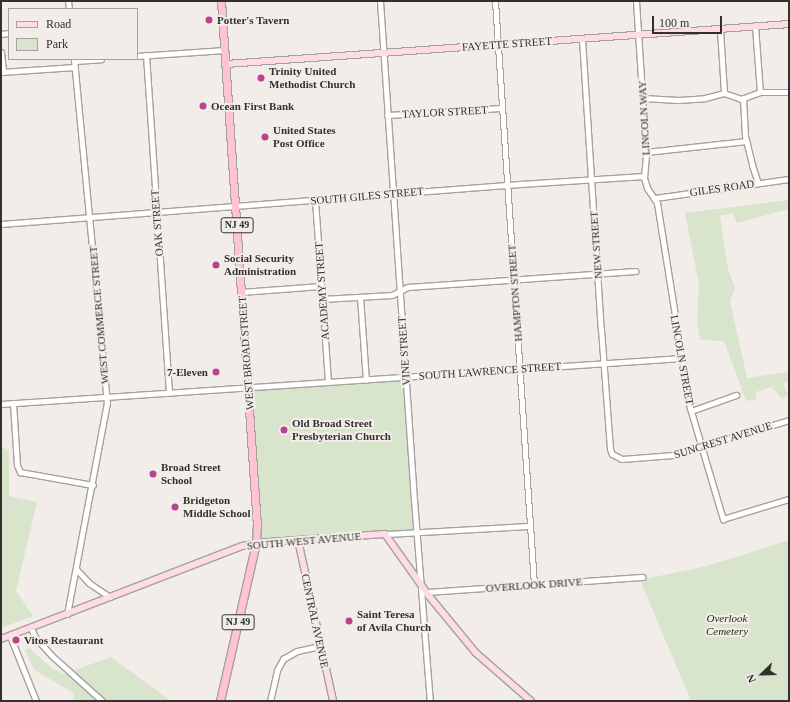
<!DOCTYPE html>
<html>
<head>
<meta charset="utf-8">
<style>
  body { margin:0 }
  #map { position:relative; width:790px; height:702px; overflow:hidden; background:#f2ede9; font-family:"Times New Roman",serif }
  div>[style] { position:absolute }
  .green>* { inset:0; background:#d8e4cb }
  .roads { filter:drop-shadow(1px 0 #a5a19d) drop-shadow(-1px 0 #a5a19d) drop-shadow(0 1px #a5a19d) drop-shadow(0 -1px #a5a19d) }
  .minor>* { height:5px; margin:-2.5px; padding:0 2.5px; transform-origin:2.5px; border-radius:2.5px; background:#fff }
  .major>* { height:6px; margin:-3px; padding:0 3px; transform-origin:3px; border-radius:3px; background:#fedce5 }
  .highway>* { height:7px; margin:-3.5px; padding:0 3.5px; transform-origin:3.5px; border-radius:3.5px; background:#fec4d3 }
  .dots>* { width:11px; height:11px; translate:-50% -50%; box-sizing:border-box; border:2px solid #f2ede9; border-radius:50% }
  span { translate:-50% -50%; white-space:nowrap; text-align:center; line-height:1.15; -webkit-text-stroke:4px #f2ede9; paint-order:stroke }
  .shield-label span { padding:1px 3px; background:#f2ede9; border:1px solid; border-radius:3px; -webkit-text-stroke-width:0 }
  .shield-label { font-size:10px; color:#32312f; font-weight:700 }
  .poi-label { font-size:11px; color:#32312f; font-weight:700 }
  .left { translate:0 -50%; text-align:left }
  .right { translate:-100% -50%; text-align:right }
  .street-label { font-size:11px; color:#32312f }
  .park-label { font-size:11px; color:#213207; font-style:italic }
  .frame { position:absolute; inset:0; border:2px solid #32312f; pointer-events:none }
  .legend { position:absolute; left:8px; top:8px; width:130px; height:52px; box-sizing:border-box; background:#f2ede9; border:1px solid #a5a29f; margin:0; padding:5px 7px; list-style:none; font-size:12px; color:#32312f }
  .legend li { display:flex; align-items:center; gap:8px; height:20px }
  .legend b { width:20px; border:1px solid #a5a29f }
  .north { position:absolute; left:742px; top:654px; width:40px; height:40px; -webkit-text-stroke:3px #f2ede9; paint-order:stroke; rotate:247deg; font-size:11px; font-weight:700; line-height:16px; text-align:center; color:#32312f }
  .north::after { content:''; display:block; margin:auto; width:14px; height:18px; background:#32312f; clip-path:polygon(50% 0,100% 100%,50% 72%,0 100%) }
  .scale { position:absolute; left:652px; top:16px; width:70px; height:18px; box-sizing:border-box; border:2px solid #32312f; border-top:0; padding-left:5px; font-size:12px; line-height:14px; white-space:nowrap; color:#32312f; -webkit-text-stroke:3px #f2ede9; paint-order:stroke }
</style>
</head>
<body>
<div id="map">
  <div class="green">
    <i style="clip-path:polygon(789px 200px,789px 209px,737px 223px,732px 213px,720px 216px,728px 269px,735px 288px,730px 301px,747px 378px,789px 372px,789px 381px,783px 383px,788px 394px,782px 399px,772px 387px,756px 392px,756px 399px,746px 401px,724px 341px,700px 340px,697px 323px,699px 284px,685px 213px)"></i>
    <i style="clip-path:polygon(406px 377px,417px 533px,256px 543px,248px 387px)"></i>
    <i style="clip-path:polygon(1px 447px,9px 450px,9px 496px,37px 502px,16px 591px,33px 616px,1px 628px)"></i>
    <i style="clip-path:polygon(789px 540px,789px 701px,691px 701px,640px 580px,707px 566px)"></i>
    <i style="clip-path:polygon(29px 648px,52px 668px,64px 674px,111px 657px,171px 701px,73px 701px,74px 693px,34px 670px,25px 650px)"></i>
  </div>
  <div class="roads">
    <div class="minor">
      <i style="left:68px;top:1px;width:8px;rotate:83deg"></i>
      <i style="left:380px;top:1px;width:487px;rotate:86.1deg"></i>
      <i style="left:413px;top:487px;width:215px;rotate:85.5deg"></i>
      <i style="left:495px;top:1px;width:585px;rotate:86.18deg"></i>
      <i style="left:636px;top:1px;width:154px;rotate:86.3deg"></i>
      <i style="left:646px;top:155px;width:23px;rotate:95deg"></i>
      <i style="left:644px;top:178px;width:10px;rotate:73deg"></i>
      <i style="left:647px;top:188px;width:18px;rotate:56deg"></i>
      <i style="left:657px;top:203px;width:208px;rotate:80.9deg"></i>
      <i style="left:690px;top:408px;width:102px;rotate:73.5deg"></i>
      <i style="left:719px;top:506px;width:14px;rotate:73deg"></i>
      <i style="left:723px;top:519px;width:69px;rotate:-16.9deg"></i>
      <i style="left:755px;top:26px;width:66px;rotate:85.7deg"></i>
      <i style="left:720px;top:29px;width:64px;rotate:86.4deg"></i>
      <i style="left:1px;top:34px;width:8px;rotate:-7deg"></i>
      <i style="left:582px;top:39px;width:291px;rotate:86.3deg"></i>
      <i style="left:601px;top:329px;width:120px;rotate:85.7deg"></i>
      <i style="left:610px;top:449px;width:5px;rotate:68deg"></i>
      <i style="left:612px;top:454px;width:11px;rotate:27deg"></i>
      <i style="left:622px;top:459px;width:51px;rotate:-4.5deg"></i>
      <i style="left:673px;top:455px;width:121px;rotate:-16.8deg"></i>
      <i style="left:1px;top:52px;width:20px;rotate:84deg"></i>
      <i style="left:146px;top:55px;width:338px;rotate:86.1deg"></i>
      <i style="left:137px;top:56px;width:88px;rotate:-3.9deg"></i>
      <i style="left:75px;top:61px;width:26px;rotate:-4deg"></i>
      <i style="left:1px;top:72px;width:74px;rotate:-3.9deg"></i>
      <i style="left:642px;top:98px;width:37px;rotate:3deg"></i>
      <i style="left:679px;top:100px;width:26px;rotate:-4deg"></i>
      <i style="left:705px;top:98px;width:20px;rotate:-15deg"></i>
      <i style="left:724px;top:93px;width:18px;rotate:19deg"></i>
      <i style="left:741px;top:99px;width:20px;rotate:-20deg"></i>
      <i style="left:760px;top:92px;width:29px"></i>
      <i style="left:743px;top:98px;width:38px;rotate:87deg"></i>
      <i style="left:745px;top:136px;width:30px;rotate:76deg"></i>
      <i style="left:752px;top:165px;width:19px;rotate:72deg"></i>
      <i style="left:387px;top:115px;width:115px;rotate:-3.5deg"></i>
      <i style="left:646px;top:152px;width:101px;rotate:-6.3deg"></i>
      <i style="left:655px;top:198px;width:135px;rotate:-8.1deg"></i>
      <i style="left:315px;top:200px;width:182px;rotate:85.9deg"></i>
      <i style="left:1px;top:224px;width:521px;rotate:-4.41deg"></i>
      <i style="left:520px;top:184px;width:124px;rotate:-3.7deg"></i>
      <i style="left:241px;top:292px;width:80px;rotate:-4.3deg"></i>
      <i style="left:360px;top:297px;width:83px;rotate:85.9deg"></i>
      <i style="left:322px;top:299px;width:70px;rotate:-3.3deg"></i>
      <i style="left:392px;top:295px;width:18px;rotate:-27deg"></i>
      <i style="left:408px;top:287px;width:228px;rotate:-4deg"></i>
      <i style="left:13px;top:403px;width:62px;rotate:86.3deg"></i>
      <i style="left:17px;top:465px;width:8px;rotate:67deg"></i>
      <i style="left:20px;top:472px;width:74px;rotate:10.1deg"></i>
      <i style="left:1px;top:404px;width:683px;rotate:-3.86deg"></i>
      <i style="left:691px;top:411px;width:48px;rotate:-19.6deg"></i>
      <i style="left:385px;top:534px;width:145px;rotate:-3.2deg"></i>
      <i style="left:76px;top:569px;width:19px;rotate:47deg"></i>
      <i style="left:89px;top:583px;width:25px;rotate:34deg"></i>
      <i style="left:426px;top:592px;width:217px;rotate:-4deg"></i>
      <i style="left:67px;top:614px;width:215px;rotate:-79.3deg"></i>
      <i style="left:107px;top:403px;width:346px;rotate:-95.5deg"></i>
      <i style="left:31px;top:628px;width:10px;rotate:66deg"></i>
      <i style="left:35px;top:637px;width:24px;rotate:48deg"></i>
      <i style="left:51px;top:655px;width:69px;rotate:42deg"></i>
      <i style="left:10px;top:636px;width:70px;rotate:68.2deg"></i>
      <i style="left:270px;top:701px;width:32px;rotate:-77deg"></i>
      <i style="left:277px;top:670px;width:13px;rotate:-61deg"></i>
      <i style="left:283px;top:659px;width:16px;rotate:-30deg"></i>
      <i style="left:297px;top:651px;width:25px;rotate:-12deg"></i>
    </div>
    <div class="major">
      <i style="left:226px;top:64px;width:564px;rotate:-4.06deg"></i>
      <i style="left:298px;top:540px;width:165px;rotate:77.7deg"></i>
      <i style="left:1px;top:639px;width:258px;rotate:-21.1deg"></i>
      <i style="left:242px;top:546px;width:26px;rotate:-9deg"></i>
      <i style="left:268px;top:542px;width:117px;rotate:-3.9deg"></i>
      <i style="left:385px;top:534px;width:76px;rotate:54.6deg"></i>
      <i style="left:429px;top:596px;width:74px;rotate:50.5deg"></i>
      <i style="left:476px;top:653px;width:73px;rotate:41.1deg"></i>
    </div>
    <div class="highway">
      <i style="left:220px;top:701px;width:162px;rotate:-77.2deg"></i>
      <i style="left:256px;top:543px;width:17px;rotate:-87deg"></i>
      <i style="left:257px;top:526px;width:526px;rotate:-93.92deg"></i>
    </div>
  </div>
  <div class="dots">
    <i style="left:209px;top:20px;background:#bd4191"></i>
    <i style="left:261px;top:78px;background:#bd4191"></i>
    <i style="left:203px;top:106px;background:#bd4191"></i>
    <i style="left:265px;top:137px;background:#bd4191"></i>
    <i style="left:216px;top:265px;background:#bd4191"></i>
    <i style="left:216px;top:372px;background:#bd4191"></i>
    <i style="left:284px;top:430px;background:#bd4191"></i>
    <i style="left:153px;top:474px;background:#bd4191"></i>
    <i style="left:175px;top:507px;background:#bd4191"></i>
    <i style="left:349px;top:621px;background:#bd4191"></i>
    <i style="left:16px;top:640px;background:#bd4191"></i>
  </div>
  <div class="shield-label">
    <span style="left:237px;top:225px">NJ 49</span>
    <span style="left:238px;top:622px">NJ 49</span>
  </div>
  <div class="poi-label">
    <span class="left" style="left:217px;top:20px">Potter's Tavern</span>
    <span class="left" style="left:269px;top:78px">Trinity United<br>Methodist Church</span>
    <span class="left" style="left:211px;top:106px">Ocean First Bank</span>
    <span class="left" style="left:273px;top:137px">United States<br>Post Office</span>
    <span class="left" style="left:224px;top:265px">Social Security<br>Administration</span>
    <span class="right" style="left:208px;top:372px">7-Eleven</span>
    <span class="left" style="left:292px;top:430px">Old Broad Street<br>Presbyterian Church</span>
    <span class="left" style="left:161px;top:474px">Broad Street<br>School</span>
    <span class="left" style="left:183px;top:507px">Bridgeton<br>Middle School</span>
    <span class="left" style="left:357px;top:621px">Saint Teresa<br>of Avila Church</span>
    <span class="left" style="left:24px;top:640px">Vitos Restaurant</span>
  </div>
  <div class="street-label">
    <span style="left:507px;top:44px;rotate:-4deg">FAYETTE STREET</span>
    <span style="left:445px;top:112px;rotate:-3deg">TAYLOR STREET</span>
    <span style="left:644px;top:118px;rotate:-93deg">LINCOLN WAY</span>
    <span style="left:722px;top:188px;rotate:-8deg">GILES ROAD</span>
    <span style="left:367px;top:196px;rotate:-5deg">SOUTH GILES STREET</span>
    <span style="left:157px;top:223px;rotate:-94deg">OAK STREET</span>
    <span style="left:596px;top:245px;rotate:-94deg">NEW STREET</span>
    <span style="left:322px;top:291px;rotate:-94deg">ACADEMY STREET</span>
    <span style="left:515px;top:293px;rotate:-94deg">HAMPTON STREET</span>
    <span style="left:99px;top:315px;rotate:-95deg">WEST COMMERCE STREET</span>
    <span style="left:404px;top:351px;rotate:-94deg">VINE STREET</span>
    <span style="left:246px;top:353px;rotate:-94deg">WEST BROAD STREET</span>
    <span style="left:682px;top:360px;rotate:80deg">LINCOLN STREET</span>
    <span style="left:490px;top:371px;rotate:-4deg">SOUTH LAWRENCE STREET</span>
    <span style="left:723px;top:440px;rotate:-17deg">SUNCREST AVENUE</span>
    <span style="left:304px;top:541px;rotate:-5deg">SOUTH WEST AVENUE</span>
    <span style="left:534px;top:585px;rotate:-4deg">OVERLOOK DRIVE</span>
    <span style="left:315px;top:621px;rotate:78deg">CENTRAL AVENUE</span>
  </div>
  <div class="park-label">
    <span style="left:727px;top:625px">Overlook<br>Cemetery</span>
  </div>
  <div class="frame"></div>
  <ul class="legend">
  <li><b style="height:5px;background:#fedce5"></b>Road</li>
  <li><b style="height:11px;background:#d8e4cb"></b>Park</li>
  </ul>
  <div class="north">N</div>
  <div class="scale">100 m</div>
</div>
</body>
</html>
